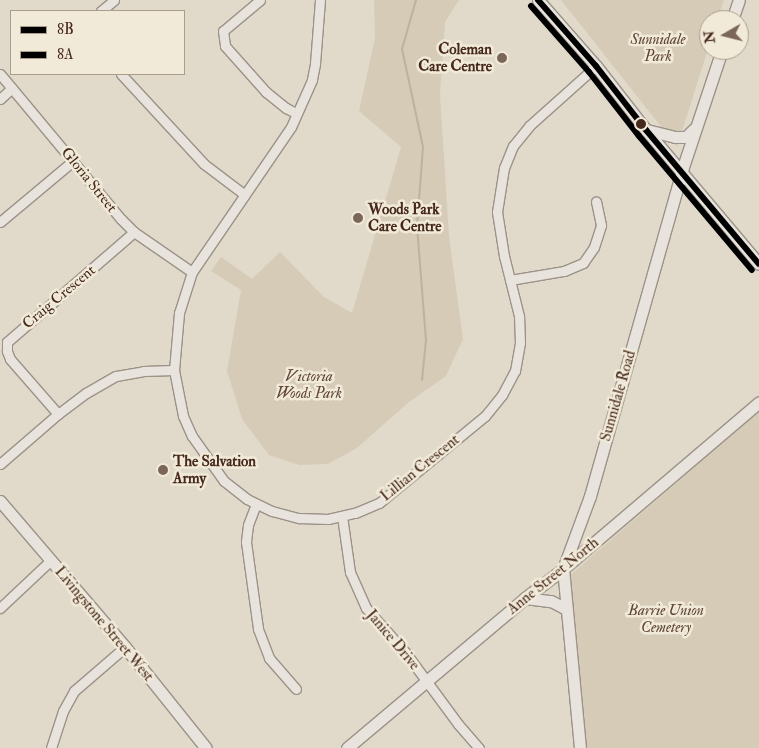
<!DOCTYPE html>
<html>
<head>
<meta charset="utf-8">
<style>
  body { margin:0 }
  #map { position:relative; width:759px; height:748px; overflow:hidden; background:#e1dacb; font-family:"IM FELL Double Pica",serif }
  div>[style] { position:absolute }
  .green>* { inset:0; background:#d6cbb7 }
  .stream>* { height:2px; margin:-1px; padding:0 1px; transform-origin:1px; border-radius:1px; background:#bfb19e }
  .roads { filter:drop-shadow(1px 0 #9b9288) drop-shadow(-1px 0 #9b9288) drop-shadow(0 1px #9b9288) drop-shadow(0 -1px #9b9288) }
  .street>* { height:9px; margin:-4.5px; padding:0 4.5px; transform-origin:4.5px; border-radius:4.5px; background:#e8e4dd }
  .secondary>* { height:11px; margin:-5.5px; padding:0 5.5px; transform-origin:5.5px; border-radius:5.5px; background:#e8e4dd }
  .bus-1>* { height:6px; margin:-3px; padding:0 3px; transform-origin:3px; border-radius:3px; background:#000 }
  .bus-2>* { height:6px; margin:-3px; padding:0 3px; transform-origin:3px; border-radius:3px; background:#000 }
  .dots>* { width:14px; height:14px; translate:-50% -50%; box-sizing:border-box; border:2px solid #f1ead8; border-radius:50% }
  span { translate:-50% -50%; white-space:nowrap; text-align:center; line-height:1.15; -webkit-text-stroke:5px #f1ead8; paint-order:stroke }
  .park-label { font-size:15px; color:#604537; font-style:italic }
  .poi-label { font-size:15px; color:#45271b; font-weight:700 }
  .right { translate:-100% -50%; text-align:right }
  .left { translate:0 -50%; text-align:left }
  .street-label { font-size:15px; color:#45271b }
  .legend { position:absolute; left:10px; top:10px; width:175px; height:65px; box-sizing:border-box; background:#f1ead8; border:1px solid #ac9c8c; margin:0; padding:6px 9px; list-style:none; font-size:15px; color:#45271b }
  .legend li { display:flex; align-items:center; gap:10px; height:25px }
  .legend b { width:25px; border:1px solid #ac9c8c }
  .north { position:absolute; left:699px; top:10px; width:50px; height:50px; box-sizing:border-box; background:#f1ead8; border:1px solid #ac9c8c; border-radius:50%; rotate:262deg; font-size:14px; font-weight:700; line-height:20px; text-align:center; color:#45271b }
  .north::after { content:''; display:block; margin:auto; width:18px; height:22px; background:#7c6659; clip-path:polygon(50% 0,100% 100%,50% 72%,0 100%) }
</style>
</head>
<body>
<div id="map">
  <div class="green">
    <i style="clip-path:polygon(374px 0,459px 0,445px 22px,440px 94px,449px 236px,463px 339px,446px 376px,409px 402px,357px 448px,328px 464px,299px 465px,269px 455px,242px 419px,227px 371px,241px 290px,211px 271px,221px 257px,252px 279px,280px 252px,324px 297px,352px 313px,401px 147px,359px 111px,375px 38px)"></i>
    <i style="clip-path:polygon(561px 0,724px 0,717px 20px,709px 20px,709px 46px,677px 147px)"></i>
    <i style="clip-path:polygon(759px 411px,759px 748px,586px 748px,568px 577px)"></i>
  </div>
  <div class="stream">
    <i style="left:416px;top:0;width:51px;rotate:105.9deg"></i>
    <i style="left:402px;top:49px;width:100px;rotate:77.9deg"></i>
    <i style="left:423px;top:147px;width:79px;rotate:94.3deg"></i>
    <i style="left:417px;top:226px;width:114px;rotate:85.5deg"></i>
    <i style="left:426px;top:340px;width:40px;rotate:95.7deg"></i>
  </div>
  <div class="roads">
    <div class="street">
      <i style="left:260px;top:0;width:48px;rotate:140deg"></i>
      <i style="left:223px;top:31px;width:15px;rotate:82deg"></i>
      <i style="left:225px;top:46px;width:62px;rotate:48.3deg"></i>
      <i style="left:266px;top:92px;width:26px;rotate:39deg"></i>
      <i style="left:286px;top:108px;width:11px;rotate:27deg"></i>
      <i style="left:320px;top:0;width:64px;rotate:94.5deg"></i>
      <i style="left:315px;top:64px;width:16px;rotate:101deg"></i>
      <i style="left:312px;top:80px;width:51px;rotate:114.1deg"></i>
      <i style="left:291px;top:127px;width:176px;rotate:124.3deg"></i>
      <i style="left:192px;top:272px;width:43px;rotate:107.6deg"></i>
      <i style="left:179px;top:313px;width:57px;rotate:95deg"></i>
      <i style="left:174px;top:370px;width:47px;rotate:78.9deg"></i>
      <i style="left:183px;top:416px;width:22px;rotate:66deg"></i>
      <i style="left:192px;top:436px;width:55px;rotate:54.6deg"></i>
      <i style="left:224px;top:481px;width:29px;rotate:38deg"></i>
      <i style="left:247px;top:499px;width:28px;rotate:26deg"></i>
      <i style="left:272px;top:511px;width:28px;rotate:15deg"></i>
      <i style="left:299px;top:518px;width:29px;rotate:2deg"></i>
      <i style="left:328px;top:519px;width:28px;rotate:-13deg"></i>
      <i style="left:355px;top:513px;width:26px;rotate:-23deg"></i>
      <i style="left:379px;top:503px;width:137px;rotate:-39.4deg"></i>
      <i style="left:485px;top:416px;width:27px;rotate:-51deg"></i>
      <i style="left:502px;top:395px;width:27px;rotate:-62deg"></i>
      <i style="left:515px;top:371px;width:28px;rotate:-80deg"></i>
      <i style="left:520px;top:343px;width:27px;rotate:-92deg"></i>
      <i style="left:519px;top:316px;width:62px;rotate:-104deg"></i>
      <i style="left:504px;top:256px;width:45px;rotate:-99deg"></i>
      <i style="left:497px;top:212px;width:45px;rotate:-81deg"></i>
      <i style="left:504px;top:168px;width:24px;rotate:-68deg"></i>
      <i style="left:513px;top:146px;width:26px;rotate:-51deg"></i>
      <i style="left:529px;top:126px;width:90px;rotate:-41.8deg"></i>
      <i style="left:101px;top:11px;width:17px;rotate:-40deg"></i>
      <i style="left:0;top:74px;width:189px;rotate:50.2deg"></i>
      <i style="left:121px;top:219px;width:18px;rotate:45deg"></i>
      <i style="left:134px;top:232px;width:70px;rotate:34.6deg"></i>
      <i style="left:121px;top:74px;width:122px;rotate:47.3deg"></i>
      <i style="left:204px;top:164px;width:51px;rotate:37.1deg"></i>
      <i style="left:0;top:99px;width:16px;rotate:-43deg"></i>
      <i style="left:0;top:222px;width:95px;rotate:-39.9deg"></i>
      <i style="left:510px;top:280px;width:55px;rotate:-9.5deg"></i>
      <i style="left:564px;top:271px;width:21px;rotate:-23deg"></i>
      <i style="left:583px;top:263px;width:19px;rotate:-55deg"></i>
      <i style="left:594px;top:247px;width:23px;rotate:-72deg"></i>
      <i style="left:601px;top:225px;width:24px;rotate:-102deg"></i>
      <i style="left:58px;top:414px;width:73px;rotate:-131.1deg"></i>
      <i style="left:10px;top:359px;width:9px;rotate:-111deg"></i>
      <i style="left:7px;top:351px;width:9px;rotate:-90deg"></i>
      <i style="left:7px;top:342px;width:168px;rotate:-40.9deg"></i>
      <i style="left:0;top:464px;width:77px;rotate:-40.8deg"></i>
      <i style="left:58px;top:414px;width:35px;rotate:-37deg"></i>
      <i style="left:86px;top:393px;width:34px;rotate:-30deg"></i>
      <i style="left:116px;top:376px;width:27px;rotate:-10deg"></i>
      <i style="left:143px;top:371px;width:31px;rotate:-2deg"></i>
      <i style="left:256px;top:504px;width:22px;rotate:111deg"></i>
      <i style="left:248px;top:525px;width:17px;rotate:97deg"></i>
      <i style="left:246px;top:542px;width:88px;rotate:82.1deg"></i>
      <i style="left:258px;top:629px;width:31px;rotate:69deg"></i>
      <i style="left:269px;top:658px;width:41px;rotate:48.9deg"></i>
      <i style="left:342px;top:516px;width:57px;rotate:81.9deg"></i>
      <i style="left:350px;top:572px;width:39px;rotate:66deg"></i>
      <i style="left:366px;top:608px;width:59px;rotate:48.4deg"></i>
      <i style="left:405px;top:652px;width:89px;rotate:53.6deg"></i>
      <i style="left:458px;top:724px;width:32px;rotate:49deg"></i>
      <i style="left:0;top:608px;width:70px;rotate:-43.3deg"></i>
      <i style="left:51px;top:748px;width:39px;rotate:-72deg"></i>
      <i style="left:63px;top:711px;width:23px;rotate:-61deg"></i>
      <i style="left:74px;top:691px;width:67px;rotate:-40.8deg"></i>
    </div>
    <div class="secondary">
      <i style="left:538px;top:0;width:88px;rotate:48.7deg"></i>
      <i style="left:596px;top:66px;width:81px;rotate:52deg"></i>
      <i style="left:646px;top:130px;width:175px;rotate:49.9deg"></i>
      <i style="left:732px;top:20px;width:21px;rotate:-71deg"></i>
      <i style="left:647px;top:130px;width:29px;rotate:14deg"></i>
      <i style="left:675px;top:137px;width:11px"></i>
      <i style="left:686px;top:137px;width:11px;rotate:-45deg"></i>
      <i style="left:0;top:501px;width:192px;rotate:49.4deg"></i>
      <i style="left:125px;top:647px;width:129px;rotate:51.3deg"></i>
      <i style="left:525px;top:598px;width:26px;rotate:7deg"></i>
      <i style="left:551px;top:601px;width:17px;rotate:28deg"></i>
      <i style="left:347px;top:748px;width:233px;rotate:-40.1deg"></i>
      <i style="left:525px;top:598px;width:48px;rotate:-37.3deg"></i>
      <i style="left:563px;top:569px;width:257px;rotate:-40.4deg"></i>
      <i style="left:580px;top:748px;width:180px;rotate:-95.4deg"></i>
      <i style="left:563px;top:569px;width:78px;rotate:-69.7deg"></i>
      <i style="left:590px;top:496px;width:339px;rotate:-74.2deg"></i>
      <i style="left:682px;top:170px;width:126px;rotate:-71.6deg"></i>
    </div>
  </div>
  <div class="bus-1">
    <i style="left:538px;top:0;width:88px;rotate:48.7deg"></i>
    <i style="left:596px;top:66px;width:81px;rotate:52deg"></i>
    <i style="left:646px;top:130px;width:175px;rotate:49.9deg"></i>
  </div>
  <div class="bus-2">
    <i style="left:531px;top:6px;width:88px;rotate:48.7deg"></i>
    <i style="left:589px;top:72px;width:81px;rotate:52deg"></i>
    <i style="left:639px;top:136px;width:175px;rotate:49.9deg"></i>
  </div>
  <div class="dots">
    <i style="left:502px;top:58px;background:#7c6659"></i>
    <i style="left:641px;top:124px;background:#45271b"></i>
    <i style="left:358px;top:218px;background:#7c6659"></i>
    <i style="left:163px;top:470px;background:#7c6659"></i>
  </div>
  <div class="park-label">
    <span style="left:658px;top:48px">Sunnidale<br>Park</span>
    <span style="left:309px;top:385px">Victoria<br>Woods Park</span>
    <span style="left:666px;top:619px">Barrie Union<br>Cemetery</span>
  </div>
  <div class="poi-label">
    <span class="right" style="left:492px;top:58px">Coleman<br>Care Centre</span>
    <span class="left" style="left:368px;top:218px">Woods Park<br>Care Centre</span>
    <span class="left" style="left:173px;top:470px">The Salvation<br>Army</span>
  </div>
  <div class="street-label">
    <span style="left:89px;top:180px;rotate:51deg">Gloria Street</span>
    <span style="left:59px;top:297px;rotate:-40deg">Craig Crescent</span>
    <span style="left:618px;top:396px;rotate:-74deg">Sunnidale Road</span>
    <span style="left:420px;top:468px;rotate:-39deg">Lillian Crescent</span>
    <span style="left:553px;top:576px;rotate:-39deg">Anne Street North</span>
    <span style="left:104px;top:624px;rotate:50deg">Livingstone Street West</span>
    <span style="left:393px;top:640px;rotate:50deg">Janice Drive</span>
  </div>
  <ul class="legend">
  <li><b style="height:6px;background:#000"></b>8B</li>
  <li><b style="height:6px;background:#000"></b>8A</li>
  </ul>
  <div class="north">N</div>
</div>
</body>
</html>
